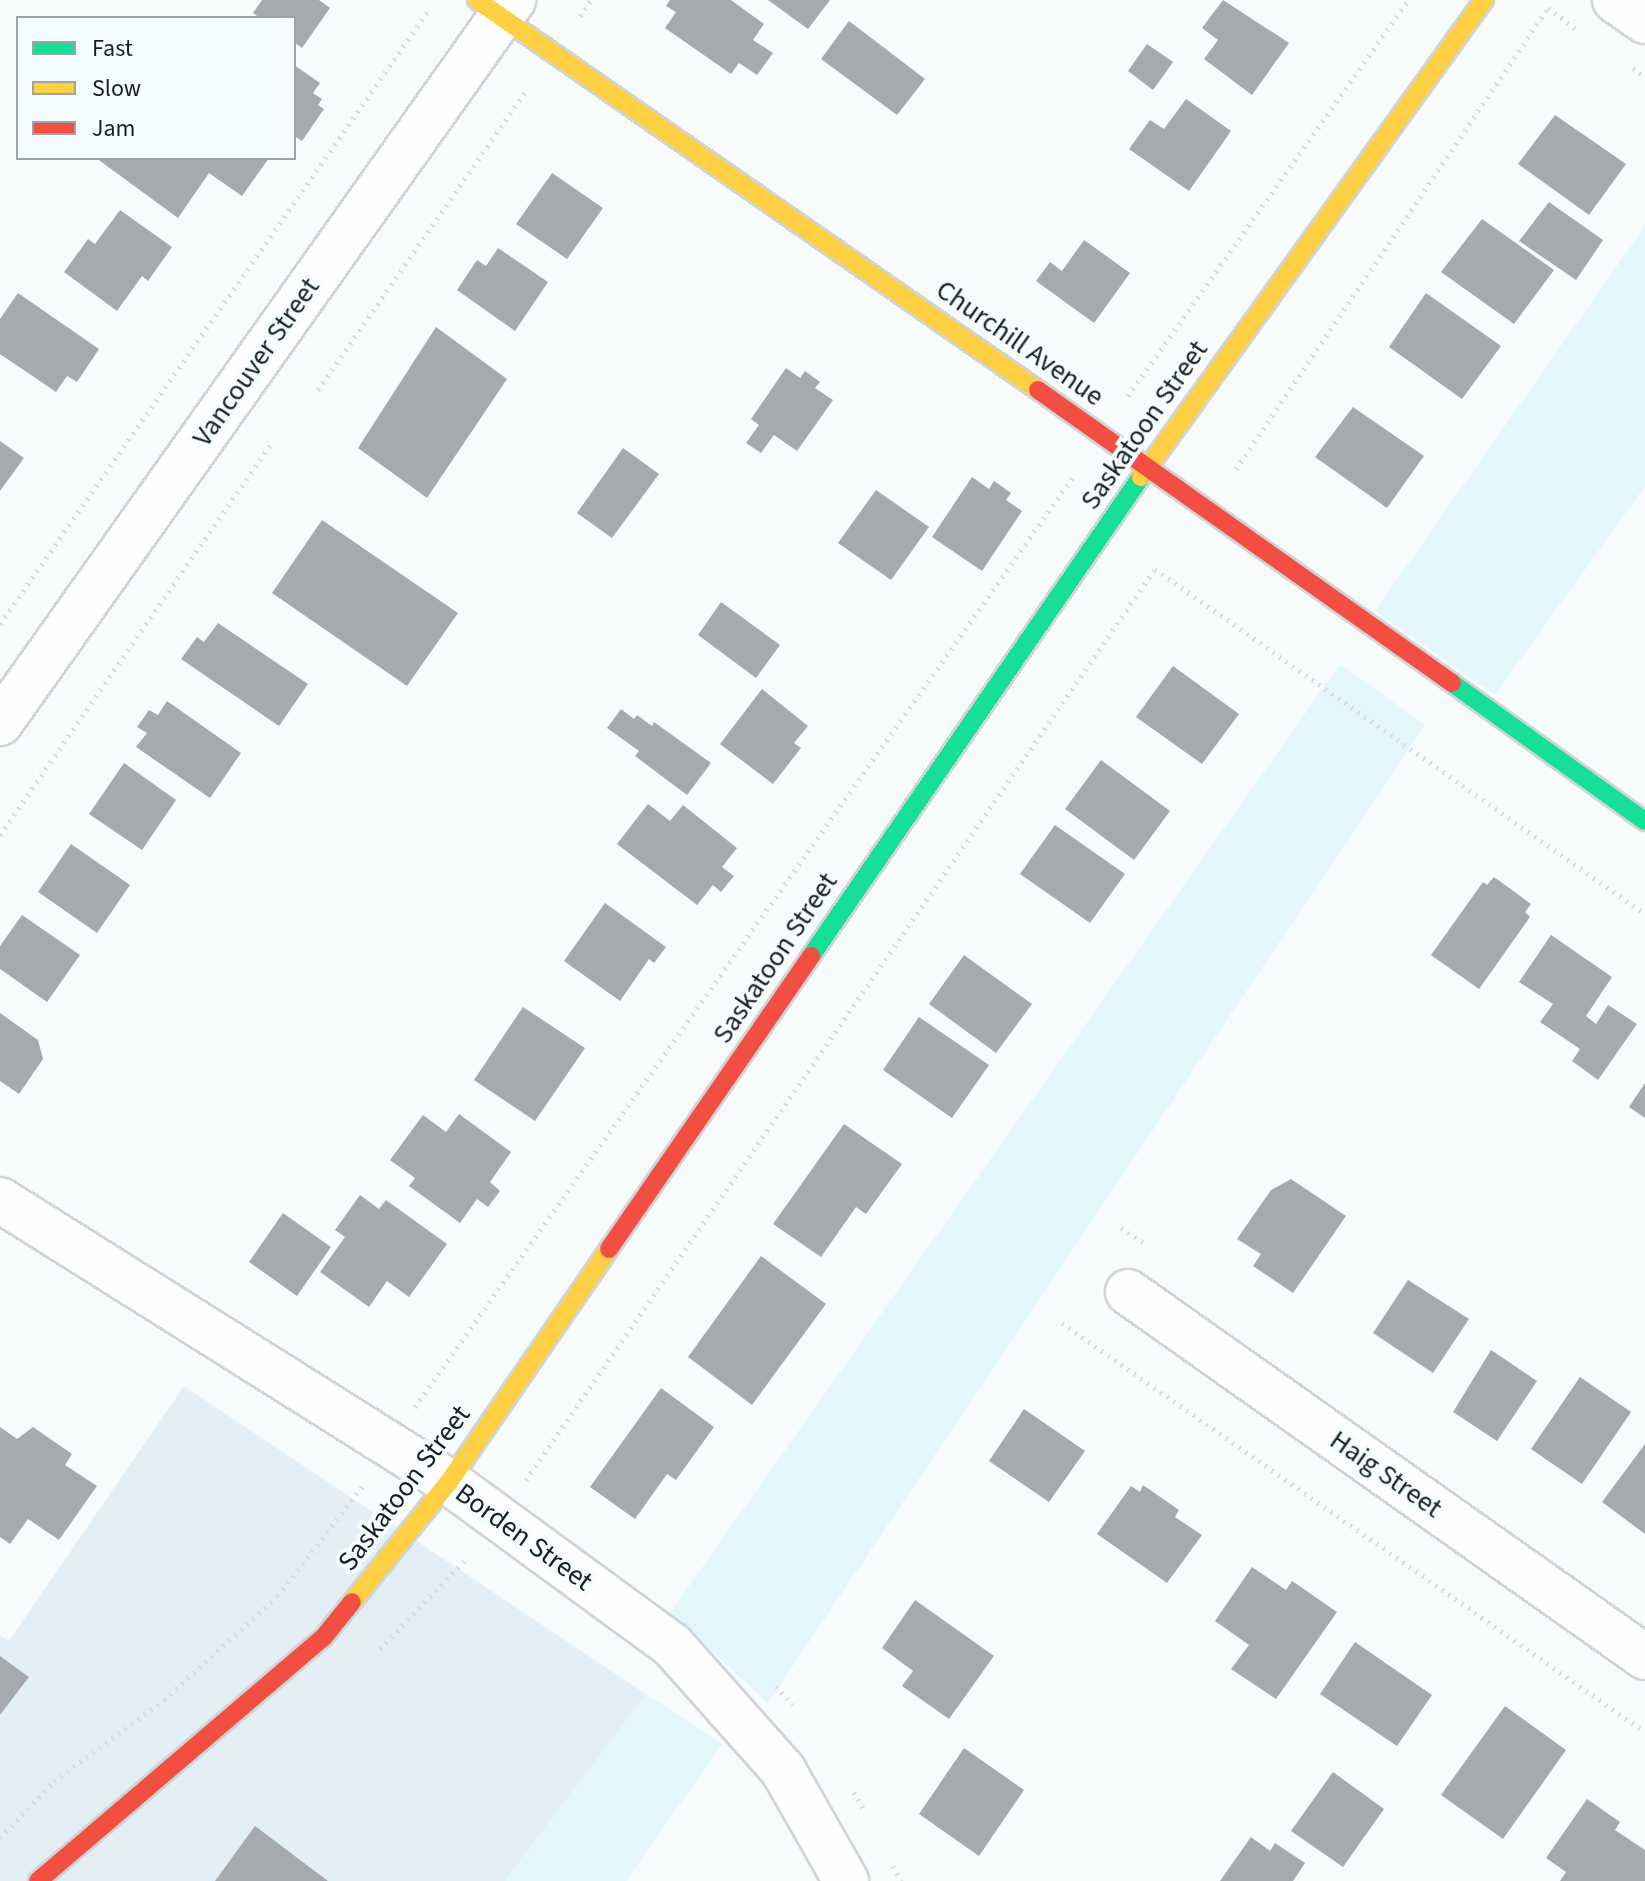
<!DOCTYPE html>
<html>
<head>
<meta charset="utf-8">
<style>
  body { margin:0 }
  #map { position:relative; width:1645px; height:1881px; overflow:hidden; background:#f7fbfc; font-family:"Source Sans 3",sans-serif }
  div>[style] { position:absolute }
  .built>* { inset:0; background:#e3eff4 }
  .green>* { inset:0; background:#e3f6fb }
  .building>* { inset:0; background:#a6aaac }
  .path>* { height:5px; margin-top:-2.5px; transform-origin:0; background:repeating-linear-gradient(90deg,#dbdcdd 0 2px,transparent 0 8px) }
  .roads { filter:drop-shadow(2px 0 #d0d4d6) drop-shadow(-2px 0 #d0d4d6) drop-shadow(0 2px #d0d4d6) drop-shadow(0 -2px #d0d4d6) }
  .street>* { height:44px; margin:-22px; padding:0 22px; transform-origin:22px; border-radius:22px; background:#fefeff }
  .fast>* { height:18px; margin:-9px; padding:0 9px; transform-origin:9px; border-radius:9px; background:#16e098 }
  .slow>* { height:18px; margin:-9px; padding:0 9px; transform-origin:9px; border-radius:9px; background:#ffcf43 }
  .jam>* { height:18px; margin:-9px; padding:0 9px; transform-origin:9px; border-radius:9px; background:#f24e42 }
  span { translate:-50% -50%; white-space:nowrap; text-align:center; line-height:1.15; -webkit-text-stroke:8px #f5fcfe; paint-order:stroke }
  .street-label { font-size:28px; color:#191f21 }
  .legend { position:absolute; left:16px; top:16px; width:280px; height:144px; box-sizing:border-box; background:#f5fcfe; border:2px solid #9da4a6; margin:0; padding:10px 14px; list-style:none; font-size:24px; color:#191f21 }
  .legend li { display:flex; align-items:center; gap:16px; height:40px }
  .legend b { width:40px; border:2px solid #9da4a6 }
</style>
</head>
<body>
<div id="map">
  <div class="built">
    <i style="clip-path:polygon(184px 1386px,646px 1694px,505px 1881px,0 1881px,0 1636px,9px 1641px)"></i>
  </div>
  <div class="green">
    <i style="clip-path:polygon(1645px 226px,1645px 486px,1495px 695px,1375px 611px)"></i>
    <i style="clip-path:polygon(1340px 664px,1425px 725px,768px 1703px,670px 1613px)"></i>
    <i style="clip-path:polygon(646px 1694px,722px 1744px,626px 1881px,505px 1881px)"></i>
  </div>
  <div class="building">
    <i style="clip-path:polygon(262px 0,319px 0,330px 8px,302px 48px,294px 42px,294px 18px,260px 18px,253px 13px)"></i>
    <i style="clip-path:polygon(670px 0,731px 0,764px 24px,753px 40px,773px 53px,757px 75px,739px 63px,731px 74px,665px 28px,676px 12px,666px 6px)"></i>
    <i style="clip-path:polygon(768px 0,830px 0,808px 29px)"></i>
    <i style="clip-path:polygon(1223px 0,1289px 43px,1252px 95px,1204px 59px,1218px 40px,1202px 28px)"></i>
    <i style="clip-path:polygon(849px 21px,925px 79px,897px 115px,821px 59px)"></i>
    <i style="clip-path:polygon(1147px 44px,1173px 62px,1153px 90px,1128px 71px)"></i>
    <i style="clip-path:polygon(294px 65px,320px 83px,313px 93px,322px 99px,318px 105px,324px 109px,302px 141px,294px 136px)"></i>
    <i style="clip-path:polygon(1186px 99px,1231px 131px,1189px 191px,1129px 149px,1150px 120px,1164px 129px)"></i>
    <i style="clip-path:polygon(1555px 115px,1626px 164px,1589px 215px,1518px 164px)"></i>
    <i style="clip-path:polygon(96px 158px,269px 158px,242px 196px,209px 173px,178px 218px)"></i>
    <i style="clip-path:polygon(552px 173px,603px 208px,567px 259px,516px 224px)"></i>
    <i style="clip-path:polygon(1549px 202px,1603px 240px,1576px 280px,1519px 241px)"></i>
    <i style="clip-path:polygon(120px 210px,172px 247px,148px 281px,142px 276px,117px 311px,64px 272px,88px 239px,95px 244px)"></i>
    <i style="clip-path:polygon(1482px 219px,1554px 270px,1514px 324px,1441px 272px)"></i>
    <i style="clip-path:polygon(1084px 240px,1130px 273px,1094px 323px,1036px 281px,1050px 262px,1062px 271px)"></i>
    <i style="clip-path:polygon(498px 248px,548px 282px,515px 331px,457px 290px,477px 260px,486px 266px)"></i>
    <i style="clip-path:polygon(18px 293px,99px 349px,77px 382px,67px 376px,56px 392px,0 354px,0 319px)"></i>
    <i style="clip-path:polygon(1426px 293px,1501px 346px,1462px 399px,1389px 347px)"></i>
    <i style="clip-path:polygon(436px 327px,507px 379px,427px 498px,358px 448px)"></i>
    <i style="clip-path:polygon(786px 368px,800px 378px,805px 371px,820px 382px,815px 388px,833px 400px,797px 451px,774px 435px,761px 453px,746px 443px,759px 425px,751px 419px)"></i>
    <i style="clip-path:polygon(1353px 407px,1424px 456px,1387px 508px,1315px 457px)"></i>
    <i style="clip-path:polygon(0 441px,24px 458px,0 491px)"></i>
    <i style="clip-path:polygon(623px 448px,659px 474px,612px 538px,577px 513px)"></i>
    <i style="clip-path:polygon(972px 477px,989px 489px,994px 481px,1011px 493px,1006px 500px,1022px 511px,982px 571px,932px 537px)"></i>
    <i style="clip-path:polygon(876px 490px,929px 527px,891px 580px,838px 543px)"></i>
    <i style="clip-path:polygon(322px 520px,458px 613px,407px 686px,272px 593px)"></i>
    <i style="clip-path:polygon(721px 602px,780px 645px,756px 678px,698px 635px)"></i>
    <i style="clip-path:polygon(218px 623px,308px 684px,279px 726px,181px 659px,197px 637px,204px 642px)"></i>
    <i style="clip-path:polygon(1173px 666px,1239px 714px,1202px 764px,1136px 717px)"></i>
    <i style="clip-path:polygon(762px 689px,808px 726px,794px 743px,801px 748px,773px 784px,720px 744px)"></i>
    <i style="clip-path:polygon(167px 701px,241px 753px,210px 798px,136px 747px,147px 733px,137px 727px,149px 710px,158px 715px)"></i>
    <i style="clip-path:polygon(621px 709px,634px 719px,637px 715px,652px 726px,654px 722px,711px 763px,687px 795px,635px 756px,639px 751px,607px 728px)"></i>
    <i style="clip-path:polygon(1101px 760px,1170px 811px,1134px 860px,1065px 809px)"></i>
    <i style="clip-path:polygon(124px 763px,176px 800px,142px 850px,89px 814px)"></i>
    <i style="clip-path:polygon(648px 804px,670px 821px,683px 805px,737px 848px,722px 867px,734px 876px,721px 892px,713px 885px,697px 905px,617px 844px)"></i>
    <i style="clip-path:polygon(1055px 825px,1125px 874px,1090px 923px,1020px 874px)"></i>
    <i style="clip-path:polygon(71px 844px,130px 885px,97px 933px,38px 892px)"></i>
    <i style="clip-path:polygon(1494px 877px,1531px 904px,1525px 912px,1530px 917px,1479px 989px,1431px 955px,1483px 882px,1487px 885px)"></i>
    <i style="clip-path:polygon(605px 903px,666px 947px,654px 963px,649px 959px,620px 1001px,564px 961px)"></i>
    <i style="clip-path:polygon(22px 915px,80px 955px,47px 1002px,0 969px,0 946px)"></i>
    <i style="clip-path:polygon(1551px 935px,1612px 977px,1586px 1016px,1596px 1024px,1608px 1005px,1637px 1024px,1598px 1080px,1572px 1061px,1580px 1049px,1540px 1022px,1553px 1004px,1519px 982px)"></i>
    <i style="clip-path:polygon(964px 955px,1032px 1004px,996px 1053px,929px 1004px)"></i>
    <i style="clip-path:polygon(523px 1007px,585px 1048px,535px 1121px,474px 1080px)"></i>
    <i style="clip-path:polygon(0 1013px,38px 1040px,43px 1059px,19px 1094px,0 1081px)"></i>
    <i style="clip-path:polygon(919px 1017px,989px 1065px,952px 1118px,883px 1070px)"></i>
    <i style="clip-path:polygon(1645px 1083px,1645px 1118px,1629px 1107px)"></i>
    <i style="clip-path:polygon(459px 1114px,511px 1152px,490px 1182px,500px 1191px,488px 1207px,477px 1199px,460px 1223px,409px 1186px,415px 1178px,390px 1160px,423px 1115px,446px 1132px)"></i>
    <i style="clip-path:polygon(844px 1124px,902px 1164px,866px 1214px,856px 1207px,821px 1257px,773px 1224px)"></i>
    <i style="clip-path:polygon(1291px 1179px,1346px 1216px,1293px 1293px,1253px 1266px,1261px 1254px,1237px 1239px,1271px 1190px)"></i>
    <i style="clip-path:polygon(360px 1195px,379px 1209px,386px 1200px,447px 1244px,409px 1297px,387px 1281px,369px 1307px,320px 1272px,345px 1237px,335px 1230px)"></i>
    <i style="clip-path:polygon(283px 1213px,331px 1247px,297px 1296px,249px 1262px)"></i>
    <i style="clip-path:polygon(761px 1256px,826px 1304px,752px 1405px,688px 1357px)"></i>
    <i style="clip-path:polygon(1408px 1280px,1469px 1319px,1433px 1373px,1373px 1333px)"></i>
    <i style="clip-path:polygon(1491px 1350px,1537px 1381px,1497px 1441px,1453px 1412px)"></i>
    <i style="clip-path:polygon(1580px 1377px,1631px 1412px,1582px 1484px,1531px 1449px)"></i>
    <i style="clip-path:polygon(661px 1388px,714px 1427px,676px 1480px,667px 1474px,635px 1519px,590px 1487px)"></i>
    <i style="clip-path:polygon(1024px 1409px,1085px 1451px,1049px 1502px,989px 1461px)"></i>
    <i style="clip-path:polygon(0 1427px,17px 1439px,33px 1427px,72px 1454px,65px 1465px,97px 1486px,59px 1540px,28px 1519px,10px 1544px,0 1537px)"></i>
    <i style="clip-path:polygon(1645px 1444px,1645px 1534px,1602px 1502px)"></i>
    <i style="clip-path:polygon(1143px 1485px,1179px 1510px,1175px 1517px,1202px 1535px,1167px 1583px,1097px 1534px,1131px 1486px,1140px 1492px)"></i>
    <i style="clip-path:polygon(1252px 1567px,1286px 1590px,1292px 1581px,1337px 1612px,1276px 1699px,1231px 1669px,1249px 1645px,1215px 1621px)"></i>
    <i style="clip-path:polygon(915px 1600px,994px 1656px,949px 1719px,902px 1686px,913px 1671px,882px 1648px)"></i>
    <i style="clip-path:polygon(1355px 1642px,1432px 1695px,1397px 1746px,1320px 1694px)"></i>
    <i style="clip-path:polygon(0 1656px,29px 1677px,0 1715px)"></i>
    <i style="clip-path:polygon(1505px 1706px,1566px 1750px,1503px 1839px,1441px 1795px)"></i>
    <i style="clip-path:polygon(964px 1748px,1024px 1790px,979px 1856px,919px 1814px)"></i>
    <i style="clip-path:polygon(1333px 1772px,1384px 1809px,1343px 1867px,1291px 1831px)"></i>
    <i style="clip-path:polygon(1587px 1799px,1620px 1822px,1615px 1830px,1645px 1850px,1645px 1881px,1560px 1881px,1566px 1872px,1546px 1858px)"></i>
    <i style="clip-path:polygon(255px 1826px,328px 1881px,215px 1881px)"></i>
    <i style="clip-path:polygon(1251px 1837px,1270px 1851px,1275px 1843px,1305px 1863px,1293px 1881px,1220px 1881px)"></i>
  </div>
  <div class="path">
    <i style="left:580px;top:16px;width:19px;rotate:-55deg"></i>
    <i style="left:1633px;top:68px;width:14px;rotate:34deg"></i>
    <i style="left:318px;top:390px;width:364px;rotate:-55.2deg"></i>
    <i style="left:1128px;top:396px;width:485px;rotate:-54.7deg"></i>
    <i style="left:1236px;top:469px;width:557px;rotate:-55.91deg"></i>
    <i style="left:1548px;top:8px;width:34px;rotate:37deg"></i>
    <i style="left:0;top:624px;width:751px;rotate:-55.08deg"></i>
    <i style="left:0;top:835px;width:474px;rotate:-55.3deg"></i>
    <i style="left:1121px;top:1228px;width:31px;rotate:33deg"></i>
    <i style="left:1062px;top:1323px;width:712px;rotate:35.05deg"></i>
    <i style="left:415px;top:1407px;width:1139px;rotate:-54.72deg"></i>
    <i style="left:526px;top:1480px;width:1107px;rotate:-55.38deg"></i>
    <i style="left:1155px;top:569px;width:599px;rotate:35.15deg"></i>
    <i style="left:380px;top:1649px;width:122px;rotate:-46.3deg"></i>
    <i style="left:776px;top:1686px;width:25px;rotate:48deg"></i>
    <i style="left:854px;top:1792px;width:22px;rotate:60deg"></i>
    <i style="left:0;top:1838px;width:79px;rotate:-46.5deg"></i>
    <i style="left:54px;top:1781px;width:137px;rotate:-36.4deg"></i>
    <i style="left:164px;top:1700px;width:154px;rotate:-42.4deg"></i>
    <i style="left:278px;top:1596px;width:143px;rotate:-52.4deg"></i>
    <i style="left:893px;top:1866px;width:17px;rotate:62deg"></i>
  </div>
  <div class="roads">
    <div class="street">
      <i style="left:1615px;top:0;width:37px;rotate:35deg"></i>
      <i style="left:0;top:723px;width:887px;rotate:-54.64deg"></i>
      <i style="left:0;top:1200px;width:530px;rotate:32.13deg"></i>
      <i style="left:449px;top:1482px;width:276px;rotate:36.2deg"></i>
      <i style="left:672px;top:1645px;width:167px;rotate:48.4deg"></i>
      <i style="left:783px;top:1770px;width:128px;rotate:60.4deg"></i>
      <i style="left:1128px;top:1292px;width:633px;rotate:35.22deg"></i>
    </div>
    <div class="fast">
      <i style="left:1452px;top:683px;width:237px;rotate:35.6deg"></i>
      <i style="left:811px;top:956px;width:582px;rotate:-55.44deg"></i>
    </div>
    <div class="slow">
      <i style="left:477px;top:0;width:683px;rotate:34.81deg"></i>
      <i style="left:1141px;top:477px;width:588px;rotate:-54.28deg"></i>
      <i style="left:352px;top:1602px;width:154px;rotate:-51.1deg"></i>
      <i style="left:449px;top:1482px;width:283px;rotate:-55.5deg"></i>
    </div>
    <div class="jam">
      <i style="left:1038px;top:390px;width:507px;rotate:35.29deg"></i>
      <i style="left:609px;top:1249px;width:356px;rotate:-55.4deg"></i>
      <i style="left:38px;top:1881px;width:375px;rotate:-40.5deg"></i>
      <i style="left:323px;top:1638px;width:46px;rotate:-51.1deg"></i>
    </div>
  </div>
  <div class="street-label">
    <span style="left:1020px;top:343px;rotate:35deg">Churchill Avenue</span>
    <span style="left:256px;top:362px;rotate:-55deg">Vancouver Street</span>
    <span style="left:1144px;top:425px;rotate:-55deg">Saskatoon Street</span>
    <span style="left:775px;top:958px;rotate:-56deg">Saskatoon Street</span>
    <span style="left:1386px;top:1474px;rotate:35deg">Haig Street</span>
    <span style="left:404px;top:1488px;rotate:-53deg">Saskatoon Street</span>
    <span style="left:524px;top:1537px;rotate:36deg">Borden Street</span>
  </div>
  <ul class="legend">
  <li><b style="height:10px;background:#16e098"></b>Fast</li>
  <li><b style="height:10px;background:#ffcf43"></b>Slow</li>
  <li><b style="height:10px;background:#f24e42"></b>Jam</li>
  </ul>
</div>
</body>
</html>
